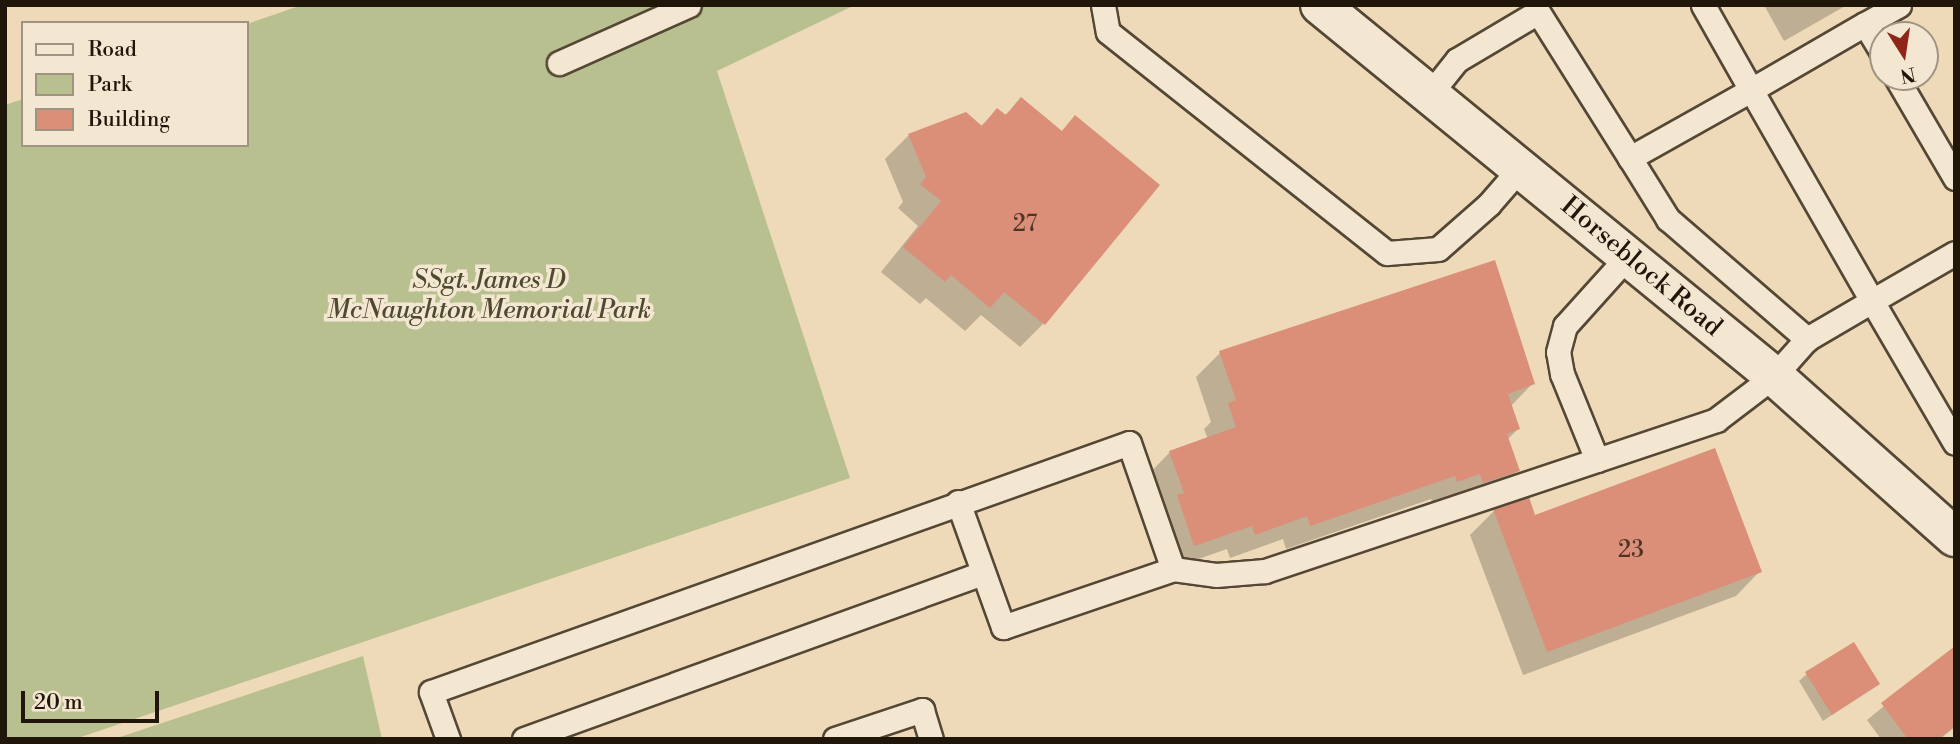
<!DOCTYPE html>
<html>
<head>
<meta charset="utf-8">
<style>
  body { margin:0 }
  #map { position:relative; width:1960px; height:744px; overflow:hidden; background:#eedab8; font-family:"Libre Bodoni",serif }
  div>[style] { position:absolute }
  .green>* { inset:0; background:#b8c08f }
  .shadow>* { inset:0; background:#0003 }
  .building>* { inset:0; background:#db8e78 }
  .roads { filter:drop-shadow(2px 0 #544735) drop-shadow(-2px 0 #544735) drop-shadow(0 2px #544735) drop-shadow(0 -2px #544735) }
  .service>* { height:23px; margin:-11.5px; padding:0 11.5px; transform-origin:11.5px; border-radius:11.5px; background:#f4e7d1 }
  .tertiary>* { height:38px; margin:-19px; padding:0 19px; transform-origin:19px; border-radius:19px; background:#f4e7d1 }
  span { translate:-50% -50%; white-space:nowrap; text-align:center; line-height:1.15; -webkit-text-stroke:7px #f4e7d1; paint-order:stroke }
  .number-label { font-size:23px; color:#4f3425 }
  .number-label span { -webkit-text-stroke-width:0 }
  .street-label { font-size:26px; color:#201609 }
  .park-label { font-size:26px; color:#4e4931; font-style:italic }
  .frame { position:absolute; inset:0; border:7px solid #201609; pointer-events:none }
  .legend { position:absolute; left:21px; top:21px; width:228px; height:126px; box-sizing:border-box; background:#f4e7d1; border:2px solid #9f9381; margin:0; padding:9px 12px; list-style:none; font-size:21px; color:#201609 }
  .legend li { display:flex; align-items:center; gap:14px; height:35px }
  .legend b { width:35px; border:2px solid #9f9381 }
  .north { position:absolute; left:1869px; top:21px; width:70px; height:70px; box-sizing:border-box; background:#f4e7d1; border:2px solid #9f9381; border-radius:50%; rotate:168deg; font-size:19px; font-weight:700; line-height:28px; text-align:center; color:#201609 }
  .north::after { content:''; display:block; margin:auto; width:24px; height:32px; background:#8f2418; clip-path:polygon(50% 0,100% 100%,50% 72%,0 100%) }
  .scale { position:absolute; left:21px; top:691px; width:138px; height:32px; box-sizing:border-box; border:4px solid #201609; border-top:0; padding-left:9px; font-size:21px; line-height:24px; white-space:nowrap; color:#201609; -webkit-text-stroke:5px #f4e7d1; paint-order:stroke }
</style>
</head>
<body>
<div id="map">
  <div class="green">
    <i style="clip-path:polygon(302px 5px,855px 5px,717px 71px,850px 478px,75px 739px,5px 739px,5px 105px,23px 99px,23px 145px,247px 145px,247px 24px)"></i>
    <i style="clip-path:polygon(363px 656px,382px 739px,114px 739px)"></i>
  </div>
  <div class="shadow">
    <i style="clip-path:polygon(1764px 5px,1847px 5px,1784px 41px)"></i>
    <i style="clip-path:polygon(1021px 100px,1061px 132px,1075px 118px,1044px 323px,1020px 347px,981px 315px,965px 331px,926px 298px,920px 304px,881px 272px,918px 226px,898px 208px,903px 202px,885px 159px,909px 135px,980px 127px,997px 110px,1004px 116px)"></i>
    <i style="clip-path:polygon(1220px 353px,1533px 383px,1511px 406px,1518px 429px,1507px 440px,1518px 470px,1493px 495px,1433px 505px,1431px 499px,1286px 549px,1283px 539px,1230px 558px,1227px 549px,1170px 569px,1146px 477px,1170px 452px,1208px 439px,1204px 429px,1211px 422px,1196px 377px)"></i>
    <i style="clip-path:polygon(1494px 511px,1534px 517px,1760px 571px,1736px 596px,1523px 675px,1470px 535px)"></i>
    <i style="clip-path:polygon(1944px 657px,1955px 672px,1955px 727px,1940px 739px,1881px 739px,1867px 720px)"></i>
    <i style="clip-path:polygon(1807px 674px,1878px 684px,1823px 721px,1799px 681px)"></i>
  </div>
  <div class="building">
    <i style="clip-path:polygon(1021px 97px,1062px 131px,1075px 115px,1160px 185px,1045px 325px,1004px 292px,990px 308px,951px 275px,945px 282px,903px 247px,941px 201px,920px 184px,926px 177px,908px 134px,966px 112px,982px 126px,997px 108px,1006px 115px)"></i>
    <i style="clip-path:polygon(1495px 260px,1535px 384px,1508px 394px,1520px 429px,1507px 434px,1520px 471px,1483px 483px,1480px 474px,1457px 482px,1455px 476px,1310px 526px,1307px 516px,1255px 535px,1252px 526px,1194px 546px,1177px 495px,1184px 493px,1169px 451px,1236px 427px,1228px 403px,1236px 400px,1219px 351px)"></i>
    <i style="clip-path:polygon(1715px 448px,1762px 572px,1547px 652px,1493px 509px,1529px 497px,1535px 515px)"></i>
    <i style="clip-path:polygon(1854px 642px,1880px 684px,1832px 715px,1805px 672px)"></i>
    <i style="clip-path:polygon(1955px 646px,1955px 726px,1938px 739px,1908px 739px,1881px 703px)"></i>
  </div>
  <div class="roads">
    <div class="service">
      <i style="left:1103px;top:5px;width:27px;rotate:80deg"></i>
      <i style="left:1108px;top:32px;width:356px;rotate:38.4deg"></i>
      <i style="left:1387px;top:253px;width:51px;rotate:-4.5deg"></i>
      <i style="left:1438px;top:249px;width:68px;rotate:-41.4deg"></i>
      <i style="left:1489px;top:204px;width:49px;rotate:-49.1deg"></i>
      <i style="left:1703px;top:5px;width:98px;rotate:60.5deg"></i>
      <i style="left:1751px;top:90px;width:132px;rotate:-30.1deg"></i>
      <i style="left:1865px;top:24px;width:35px;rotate:59deg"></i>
      <i style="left:1865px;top:24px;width:39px;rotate:-29deg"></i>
      <i style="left:559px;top:63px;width:142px;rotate:-24deg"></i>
      <i style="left:1896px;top:77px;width:117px;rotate:59.7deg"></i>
      <i style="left:1630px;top:158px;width:72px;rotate:58.1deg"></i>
      <i style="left:1668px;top:219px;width:184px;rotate:40.8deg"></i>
      <i style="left:1955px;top:253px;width:96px;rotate:150deg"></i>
      <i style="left:1872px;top:301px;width:164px;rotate:59.7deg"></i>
      <i style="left:1597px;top:460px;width:93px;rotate:-112.1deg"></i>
      <i style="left:1562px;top:374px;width:22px;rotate:-100deg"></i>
      <i style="left:1558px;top:352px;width:27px;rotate:-75deg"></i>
      <i style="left:1565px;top:326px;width:94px;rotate:-48deg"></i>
      <i style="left:958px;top:502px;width:133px;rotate:70.2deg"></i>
      <i style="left:1003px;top:627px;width:180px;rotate:-18.8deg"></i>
      <i style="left:1173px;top:569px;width:43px;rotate:7.9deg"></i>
      <i style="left:1216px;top:575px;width:49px;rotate:-4.7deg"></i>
      <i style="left:1265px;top:571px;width:476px;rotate:-18.5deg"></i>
      <i style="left:1716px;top:420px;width:73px;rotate:-37.2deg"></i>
      <i style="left:1774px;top:376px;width:50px;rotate:-48.3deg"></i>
      <i style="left:1807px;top:339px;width:75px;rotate:-30.3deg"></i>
      <i style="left:1872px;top:301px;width:243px;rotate:-119.8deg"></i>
      <i style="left:1751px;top:90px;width:139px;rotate:150.7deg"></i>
      <i style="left:1630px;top:158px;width:173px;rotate:-122.2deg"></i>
      <i style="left:1538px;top:12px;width:94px;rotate:149.3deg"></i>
      <i style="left:1457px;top:60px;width:43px;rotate:128.5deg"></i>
      <i style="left:448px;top:739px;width:50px;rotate:-109.9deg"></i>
      <i style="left:431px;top:692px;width:741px;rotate:-19.63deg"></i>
      <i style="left:1129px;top:443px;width:133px;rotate:70.8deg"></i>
      <i style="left:524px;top:739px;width:488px;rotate:-19.9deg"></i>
      <i style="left:835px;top:739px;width:92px;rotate:-18.4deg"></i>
      <i style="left:922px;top:710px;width:30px;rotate:73deg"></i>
    </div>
    <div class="tertiary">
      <i style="left:1320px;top:5px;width:586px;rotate:39.26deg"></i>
      <i style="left:1774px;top:376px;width:242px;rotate:41.7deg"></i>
    </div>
  </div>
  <div class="number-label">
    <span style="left:1025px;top:224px">27</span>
    <span style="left:1631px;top:550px">23</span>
  </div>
  <div class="street-label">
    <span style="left:1641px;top:267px;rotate:40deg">Horseblock Road</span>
  </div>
  <div class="park-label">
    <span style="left:489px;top:296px">SSgt. James D<br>McNaughton Memorial Park</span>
  </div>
  <div class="frame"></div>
  <ul class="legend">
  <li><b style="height:9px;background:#f4e7d1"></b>Road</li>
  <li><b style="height:19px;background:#b8c08f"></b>Park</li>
  <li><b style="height:19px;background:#db8e78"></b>Building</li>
  </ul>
  <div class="north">N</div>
  <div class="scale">20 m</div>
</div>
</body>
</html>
